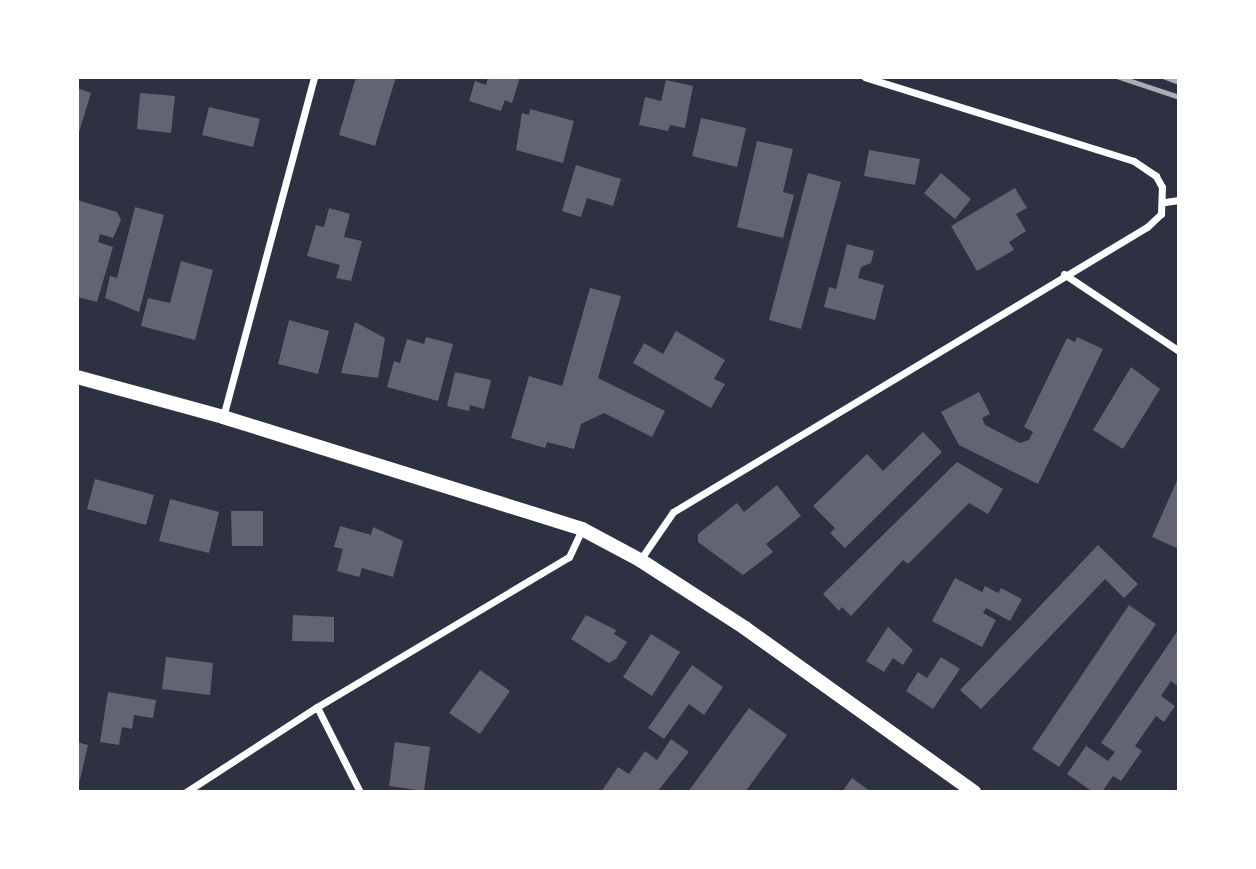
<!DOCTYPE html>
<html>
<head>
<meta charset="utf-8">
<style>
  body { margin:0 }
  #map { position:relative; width:1256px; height:869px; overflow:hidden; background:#2d3142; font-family:Bitter,serif }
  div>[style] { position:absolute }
  .building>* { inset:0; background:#626471 }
  .minor>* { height:7px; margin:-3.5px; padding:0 3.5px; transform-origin:3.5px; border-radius:3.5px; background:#fff }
  .secondary>* { height:14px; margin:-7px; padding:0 7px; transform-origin:7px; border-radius:7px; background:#fff }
  .rail>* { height:5px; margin:-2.5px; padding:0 2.5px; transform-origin:2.5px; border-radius:2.5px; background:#abadb3 }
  span { translate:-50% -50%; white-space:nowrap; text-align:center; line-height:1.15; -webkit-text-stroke:7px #fff; paint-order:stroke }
  .frame { position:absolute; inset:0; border:79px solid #fff; pointer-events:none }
</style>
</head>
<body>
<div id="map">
  <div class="building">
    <i style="clip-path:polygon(356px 77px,396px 77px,375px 146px,339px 135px)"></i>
    <i style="clip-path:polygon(488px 77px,520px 77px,512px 103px,505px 100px,501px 111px,469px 101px,475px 81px,486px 85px)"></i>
    <i style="clip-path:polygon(666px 80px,693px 86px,685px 128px,670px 125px,668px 131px,639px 125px,645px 97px,661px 101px)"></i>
    <i style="clip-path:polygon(77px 88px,91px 93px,79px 132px,77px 131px)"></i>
    <i style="clip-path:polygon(140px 93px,175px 96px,171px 133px,137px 129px)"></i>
    <i style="clip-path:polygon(209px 107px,260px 119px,253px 147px,202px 135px)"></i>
    <i style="clip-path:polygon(530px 109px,574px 121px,563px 163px,516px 150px,522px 113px,529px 115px)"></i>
    <i style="clip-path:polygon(701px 118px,746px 128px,737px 167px,692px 156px)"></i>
    <i style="clip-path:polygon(757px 141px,793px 149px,783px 192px,794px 195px,783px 238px,737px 227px)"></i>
    <i style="clip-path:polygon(869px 150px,920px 159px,915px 185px,864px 176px)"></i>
    <i style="clip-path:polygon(576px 165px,621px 179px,613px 206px,587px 198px,581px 217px,562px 211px)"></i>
    <i style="clip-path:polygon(808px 173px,841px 182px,801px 329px,769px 320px)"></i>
    <i style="clip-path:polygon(941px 173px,971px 199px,955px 219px,924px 193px)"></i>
    <i style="clip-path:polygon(1015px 188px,1027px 208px,1016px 214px,1026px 231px,1009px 242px,1014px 250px,977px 271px,951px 226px)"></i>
    <i style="clip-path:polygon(77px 200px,117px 212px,121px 220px,113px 238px,100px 234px,98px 242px,113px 247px,97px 302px,77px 297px)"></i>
    <i style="clip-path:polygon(135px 207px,164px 215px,139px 312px,105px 298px,110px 276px,117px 278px)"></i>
    <i style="clip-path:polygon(329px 208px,350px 214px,344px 237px,362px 241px,351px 281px,336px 278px,340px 265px,307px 256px,316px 225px,324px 227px)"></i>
    <i style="clip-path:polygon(847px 244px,874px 251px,871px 263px,861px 267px,858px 278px,884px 285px,875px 320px,824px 307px,829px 287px,836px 289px)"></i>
    <i style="clip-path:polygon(181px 261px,213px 270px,195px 340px,141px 326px,148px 298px,170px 303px)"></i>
    <i style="clip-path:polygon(590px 288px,621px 296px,598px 378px,665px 411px,652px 437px,604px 413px,581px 424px,574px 449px,547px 442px,545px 448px,511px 438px,529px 376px,562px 386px)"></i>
    <i style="clip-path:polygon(289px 320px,329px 331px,318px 374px,278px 364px)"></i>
    <i style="clip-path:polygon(355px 322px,385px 338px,378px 378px,341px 373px)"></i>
    <i style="clip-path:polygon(676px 331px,725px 360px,714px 379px,725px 384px,711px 408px,633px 363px,644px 343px,663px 354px)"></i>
    <i style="clip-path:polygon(426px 337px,453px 344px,438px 401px,387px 387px,394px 361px,400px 363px,407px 339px,424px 344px)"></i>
    <i style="clip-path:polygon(1077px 337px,1103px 349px,1038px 484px,959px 445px,941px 412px,979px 392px,990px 414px,982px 418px,985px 425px,1020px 443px,1029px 440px,1033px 432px,1024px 427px,1067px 338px,1075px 342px)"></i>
    <i style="clip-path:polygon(1131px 367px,1160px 389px,1123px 449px,1093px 430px)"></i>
    <i style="clip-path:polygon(455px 372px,491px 380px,484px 409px,470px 405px,469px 411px,447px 406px)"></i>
    <i style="clip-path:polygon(923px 432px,942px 452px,845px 548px,830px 533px,835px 528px,813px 506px,867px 454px,883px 471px)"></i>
    <i style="clip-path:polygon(957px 462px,1003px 489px,988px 514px,969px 503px,908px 564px,903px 560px,851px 616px,842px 607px,839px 611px,823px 594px)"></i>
    <i style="clip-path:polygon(1179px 476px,1179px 549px,1152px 537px)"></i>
    <i style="clip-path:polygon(95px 479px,154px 495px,146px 525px,87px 509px)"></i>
    <i style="clip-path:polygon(777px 485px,801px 516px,766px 544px,773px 552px,743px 575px,698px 542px,698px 534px,737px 503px,744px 512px)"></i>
    <i style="clip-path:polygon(170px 499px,219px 512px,209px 553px,159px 541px)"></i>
    <i style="clip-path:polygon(231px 511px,263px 511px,263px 546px,232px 546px)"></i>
    <i style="clip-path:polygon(340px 526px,371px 535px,373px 527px,403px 541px,393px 577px,362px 568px,359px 577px,337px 571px,343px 549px,334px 547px)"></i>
    <i style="clip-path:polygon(1098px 545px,1138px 584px,1124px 598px,1105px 579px,981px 709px,960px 690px)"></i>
    <i style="clip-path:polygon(955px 578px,982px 592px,985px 586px,998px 593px,1001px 588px,1022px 599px,1010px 621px,986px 608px,983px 613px,996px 620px,982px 647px,932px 621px)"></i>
    <i style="clip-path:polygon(1129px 605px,1156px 624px,1059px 767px,1032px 749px)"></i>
    <i style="clip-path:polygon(293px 615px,334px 617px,334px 642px,292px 641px)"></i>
    <i style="clip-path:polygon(586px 615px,616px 630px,614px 634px,627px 642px,616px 659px,609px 663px,571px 639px)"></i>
    <i style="clip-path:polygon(888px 627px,913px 650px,903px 665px,893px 658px,884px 672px,866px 661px)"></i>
    <i style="clip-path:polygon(1179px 629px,1179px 687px,1171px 681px,1161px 696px,1175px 706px,1164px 722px,1156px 716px,1135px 746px,1142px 751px,1121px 781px,1113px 776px,1102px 792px,1093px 792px,1067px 774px,1086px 746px,1108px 761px,1115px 752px,1101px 743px)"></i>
    <i style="clip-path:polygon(651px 634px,680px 652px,652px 696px,623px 677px)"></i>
    <i style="clip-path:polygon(166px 657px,213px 663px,210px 695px,162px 689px)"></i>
    <i style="clip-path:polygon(941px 657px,960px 669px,933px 709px,906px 691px,918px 672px,927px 678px)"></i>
    <i style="clip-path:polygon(692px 665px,723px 687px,704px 715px,689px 704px,664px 739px,648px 728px)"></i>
    <i style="clip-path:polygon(480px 670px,510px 691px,480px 734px,449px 713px)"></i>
    <i style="clip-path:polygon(108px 692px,156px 700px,153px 718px,134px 715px,132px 729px,122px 727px,119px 745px,100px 742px)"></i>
    <i style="clip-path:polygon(749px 708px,787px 735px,745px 792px,688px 792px)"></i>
    <i style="clip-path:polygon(671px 739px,689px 752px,657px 792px,601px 792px,618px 767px,629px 774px,645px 751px,657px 760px)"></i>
    <i style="clip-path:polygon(77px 742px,88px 745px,78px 788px,77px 788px)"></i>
    <i style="clip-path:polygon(395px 742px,430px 747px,424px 791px,389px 786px)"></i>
    <i style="clip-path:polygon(852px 778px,871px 792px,842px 792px)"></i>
  </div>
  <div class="minor">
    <i style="left:1165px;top:202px;width:14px;rotate:-8deg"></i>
    <i style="left:1064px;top:274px;width:138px;rotate:33.8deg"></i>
    <i style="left:223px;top:417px;width:352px;rotate:-75deg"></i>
    <i style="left:640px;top:560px;width:58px;rotate:-55.5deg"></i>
    <i style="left:673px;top:512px;width:553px;rotate:-31.02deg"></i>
    <i style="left:1147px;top:227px;width:19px;rotate:-43deg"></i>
    <i style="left:1161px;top:214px;width:27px;rotate:-88deg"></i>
    <i style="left:1162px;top:187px;width:13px;rotate:-119deg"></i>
    <i style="left:1156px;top:176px;width:27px;rotate:-146deg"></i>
    <i style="left:1134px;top:161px;width:282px;rotate:-162.7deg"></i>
    <i style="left:317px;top:707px;width:95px;rotate:63.2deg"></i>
    <i style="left:186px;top:792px;width:156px;rotate:-33deg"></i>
    <i style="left:317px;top:707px;width:293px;rotate:-30.8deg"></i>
    <i style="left:569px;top:557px;width:31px;rotate:-65deg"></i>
  </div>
  <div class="secondary">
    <i style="left:77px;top:377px;width:151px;rotate:15.3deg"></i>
    <i style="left:223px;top:417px;width:376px;rotate:17.3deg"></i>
    <i style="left:582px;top:529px;width:66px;rotate:28.1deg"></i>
    <i style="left:640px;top:560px;width:125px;rotate:32.9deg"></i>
    <i style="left:745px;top:628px;width:282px;rotate:35.6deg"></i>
  </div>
  <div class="rail">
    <i style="left:1119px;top:77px;width:63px;rotate:18.4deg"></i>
    <i style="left:1165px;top:77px;width:15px;rotate:20deg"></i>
  </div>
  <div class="frame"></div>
</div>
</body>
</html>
